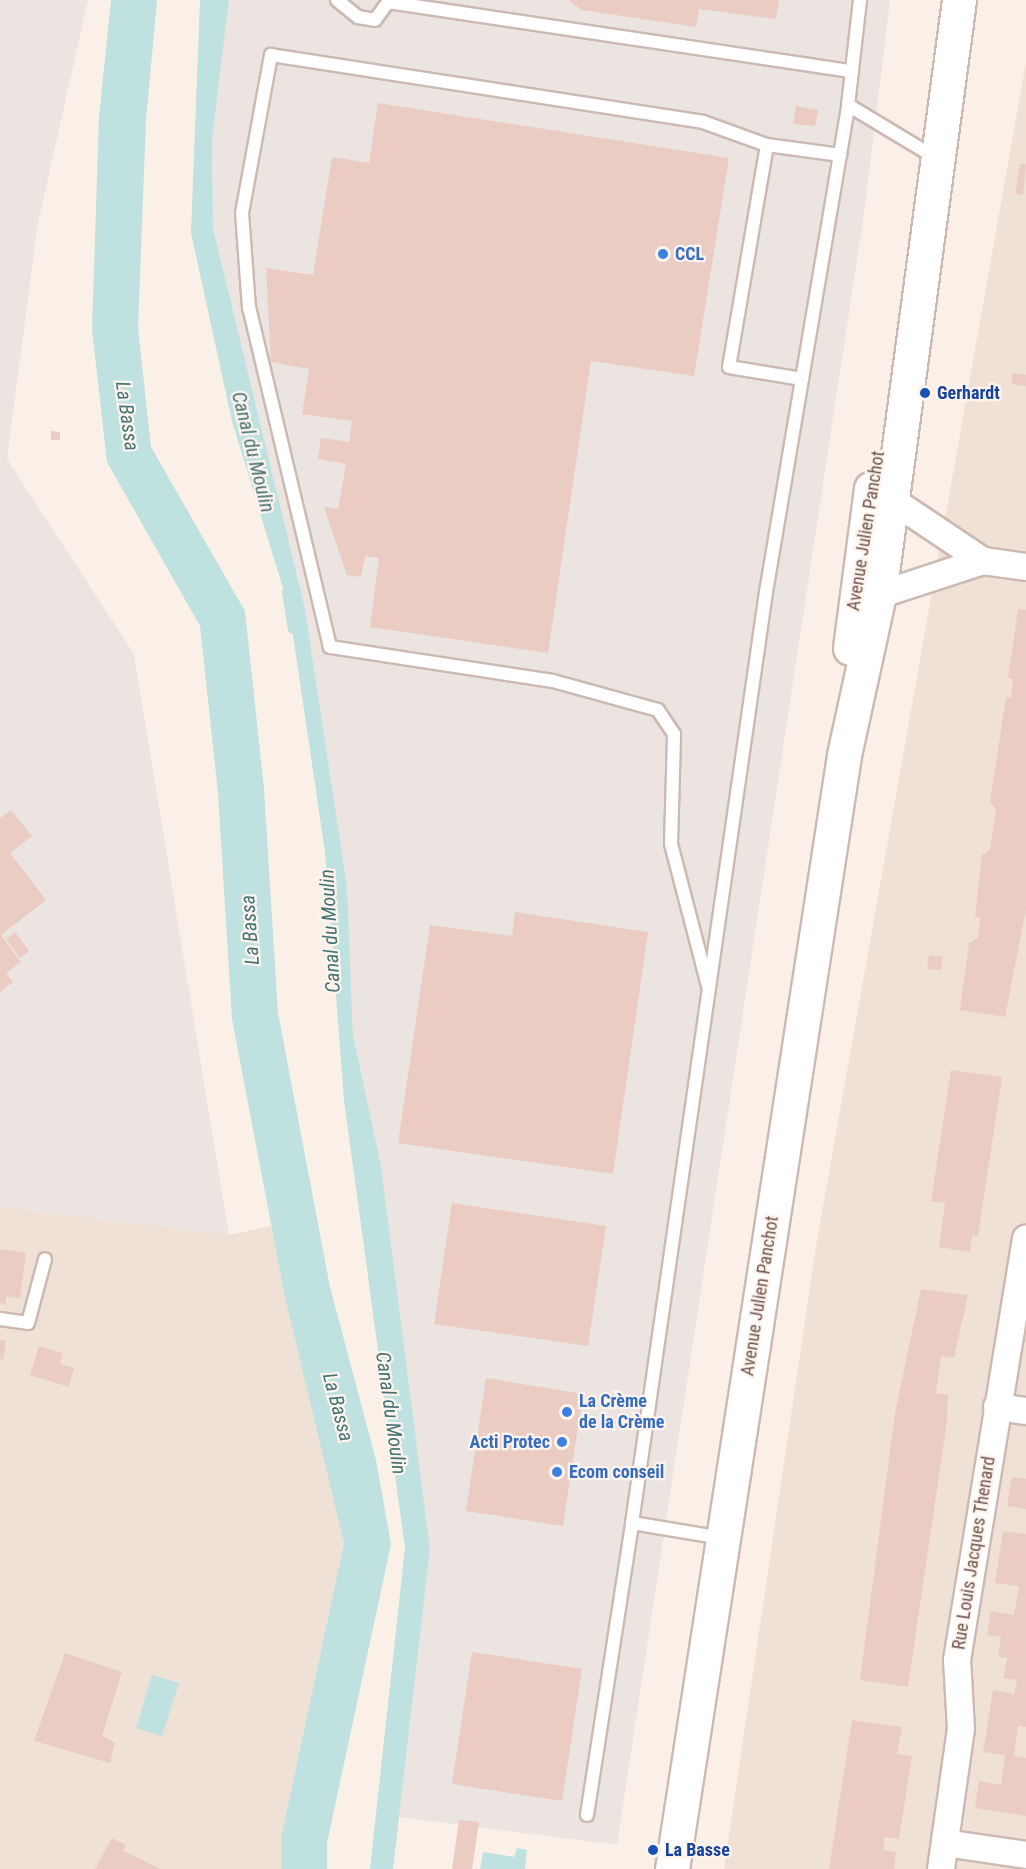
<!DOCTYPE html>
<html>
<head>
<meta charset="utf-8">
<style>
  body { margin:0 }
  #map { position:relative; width:1026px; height:1869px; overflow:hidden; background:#faf0e8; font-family:"Roboto Condensed",sans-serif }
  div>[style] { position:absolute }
  .residential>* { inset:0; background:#f0e1d7 }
  .industrial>* { inset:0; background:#ebe4e1 }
  .water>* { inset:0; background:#bfe1e0 }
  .stream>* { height:9px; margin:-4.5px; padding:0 4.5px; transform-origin:4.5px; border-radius:4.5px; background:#bfe1e0 }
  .building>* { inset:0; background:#ebccc3 }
  .roads { filter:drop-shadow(2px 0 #ccb9b2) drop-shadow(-2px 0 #ccb9b2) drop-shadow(0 2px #ccb9b2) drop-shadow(0 -2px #ccb9b2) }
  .service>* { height:12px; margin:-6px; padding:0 6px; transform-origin:6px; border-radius:6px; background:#fff }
  .minor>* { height:26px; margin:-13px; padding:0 13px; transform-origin:13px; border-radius:13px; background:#fff }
  .secondary>* { height:33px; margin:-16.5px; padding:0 16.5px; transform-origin:16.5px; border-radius:16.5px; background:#fff }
  .dots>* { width:16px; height:16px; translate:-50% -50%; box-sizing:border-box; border:3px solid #fdf4ee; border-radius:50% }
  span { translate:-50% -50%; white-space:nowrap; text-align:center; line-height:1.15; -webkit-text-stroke:4.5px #fdf4ee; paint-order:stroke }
  .shop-label { font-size:18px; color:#366cbe; font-weight:700 }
  .left { translate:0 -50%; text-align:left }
  .right { translate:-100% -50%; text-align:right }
  .transit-label { font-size:18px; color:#164399; font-weight:700 }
  .street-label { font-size:18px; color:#70554f }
  .water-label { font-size:20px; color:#457373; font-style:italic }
</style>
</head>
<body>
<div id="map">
  <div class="residential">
    <i style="clip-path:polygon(1026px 62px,1026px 1869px,724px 1869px,816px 1246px)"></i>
    <i style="clip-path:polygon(0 1207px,229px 1235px,271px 1226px,344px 1543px,281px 1838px,281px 1869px,0 1869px)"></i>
  </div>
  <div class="industrial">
    <i style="clip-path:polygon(0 0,88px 0,38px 223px,7px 459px,134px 654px,229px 1235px,0 1207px)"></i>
    <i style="clip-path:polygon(229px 0,890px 0,865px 207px,617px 1845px,399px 1817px,430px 1549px,381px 1166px,353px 1035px,347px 886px,305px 609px,213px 228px,212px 140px)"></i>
  </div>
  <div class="water">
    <i style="clip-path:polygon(111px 0,157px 0,146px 120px,138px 328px,151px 447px,245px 611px,264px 789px,278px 1013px,330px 1287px,376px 1460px,391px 1544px,327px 1843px,327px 1869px,281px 1869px,281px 1838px,344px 1543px,285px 1297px,232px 1019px,218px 793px,200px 626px,107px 462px,92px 330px,99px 117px)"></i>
    <i style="clip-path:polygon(200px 0,229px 0,212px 140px,213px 228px,305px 609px,347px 886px,353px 1035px,381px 1166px,430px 1549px,393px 1869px,370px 1869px,405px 1548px,344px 1100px,325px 852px,289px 608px,232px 421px,191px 233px)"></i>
    <i style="clip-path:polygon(152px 1675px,179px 1683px,162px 1736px,136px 1728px)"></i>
    <i style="clip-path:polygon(517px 1848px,527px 1850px,525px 1869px,480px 1869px,483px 1852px,514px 1857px)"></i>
  </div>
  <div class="stream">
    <i style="left:286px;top:592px;width:37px;rotate:81deg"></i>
  </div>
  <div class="building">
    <i style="clip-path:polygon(568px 0,779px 0,776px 19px,699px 9px,696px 27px,582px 10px)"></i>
    <i style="clip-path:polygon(378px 103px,729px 158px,694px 376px,591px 361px,548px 653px,370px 627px,379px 558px,365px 556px,361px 577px,347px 575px,324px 507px,338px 509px,346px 464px,318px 459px,321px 438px,349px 442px,352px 421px,302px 414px,309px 369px,271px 362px,266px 268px,313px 275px,332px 157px,369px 163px)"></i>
    <i style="clip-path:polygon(796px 106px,818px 110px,815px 126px,793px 124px)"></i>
    <i style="clip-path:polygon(1020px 164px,1026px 164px,1023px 195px,1015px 194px)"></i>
    <i style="clip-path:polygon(1013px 373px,1026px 375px,1026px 386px,1011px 384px)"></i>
    <i style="clip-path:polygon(51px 431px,60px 432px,60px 440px,51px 440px)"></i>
    <i style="clip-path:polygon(1018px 609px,1026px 610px,1026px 909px,1005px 1017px,960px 1010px,969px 943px,978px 938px,980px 918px,975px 917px,982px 855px,990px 850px,996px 810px,990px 802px,1006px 697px,1011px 698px,1013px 679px,1008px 678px)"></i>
    <i style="clip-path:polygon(11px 810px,32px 836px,10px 853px,46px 900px,1px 935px,21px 962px,6px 973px,13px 982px,0 992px,0 818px)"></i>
    <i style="clip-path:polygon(515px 912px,648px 932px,613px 1174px,398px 1143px,430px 925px,512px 936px)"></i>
    <i style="clip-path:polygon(15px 932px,29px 951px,20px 958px,6px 939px)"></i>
    <i style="clip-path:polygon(929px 955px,943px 957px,941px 970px,927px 969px)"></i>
    <i style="clip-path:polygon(951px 1070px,1002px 1077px,978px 1236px,972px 1235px,970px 1252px,939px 1247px,945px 1203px,931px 1201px)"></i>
    <i style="clip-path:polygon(452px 1203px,606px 1226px,588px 1346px,434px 1324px)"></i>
    <i style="clip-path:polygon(0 1249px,26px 1253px,20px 1298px,6px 1296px,6px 1304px,0 1303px)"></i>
    <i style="clip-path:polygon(921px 1289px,968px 1295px,954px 1358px,941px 1356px,936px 1393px,948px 1395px,947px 1421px,908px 1687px,860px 1680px,895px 1413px)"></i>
    <i style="clip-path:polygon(0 1340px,6px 1341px,3px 1360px,0 1359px)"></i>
    <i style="clip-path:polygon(39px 1346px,63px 1353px,60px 1364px,74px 1368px,69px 1387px,30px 1375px)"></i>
    <i style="clip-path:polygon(486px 1378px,583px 1394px,563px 1526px,466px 1511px)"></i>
    <i style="clip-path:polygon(1012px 1477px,1026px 1479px,1026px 1509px,1007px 1506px)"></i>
    <i style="clip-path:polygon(1003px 1531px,1026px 1534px,1026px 1727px,1018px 1726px,1014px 1756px,1026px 1758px,1026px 1816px,975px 1808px,979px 1781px,1001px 1785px,1005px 1755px,983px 1752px,993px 1690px,1014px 1694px,1017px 1680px,1003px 1678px,1007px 1658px,998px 1657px,1001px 1637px,987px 1635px,991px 1611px,1014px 1615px,1019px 1586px,995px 1583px)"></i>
    <i style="clip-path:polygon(472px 1652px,582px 1669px,562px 1801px,452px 1784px)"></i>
    <i style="clip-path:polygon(65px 1653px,122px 1672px,102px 1736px,115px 1743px,110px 1763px,34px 1741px)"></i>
    <i style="clip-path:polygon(852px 1720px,902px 1727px,897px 1754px,912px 1756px,899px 1839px,885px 1837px,883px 1850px,896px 1852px,894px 1869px,829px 1869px)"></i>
    <i style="clip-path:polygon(459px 1820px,479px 1822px,472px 1869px,452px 1869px)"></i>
    <i style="clip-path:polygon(112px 1838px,126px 1845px,123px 1851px,161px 1869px,95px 1869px)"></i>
  </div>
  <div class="roads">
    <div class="service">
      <i style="left:337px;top:0;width:27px;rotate:39deg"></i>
      <i style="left:358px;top:17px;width:17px;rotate:10deg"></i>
      <i style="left:375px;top:20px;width:22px;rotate:-54deg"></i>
      <i style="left:388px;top:2px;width:469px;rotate:8.5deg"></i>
      <i style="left:860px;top:0;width:106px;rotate:96.5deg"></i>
      <i style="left:848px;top:105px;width:103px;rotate:31.1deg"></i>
      <i style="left:767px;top:145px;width:225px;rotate:99.7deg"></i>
      <i style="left:729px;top:367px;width:74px;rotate:9.3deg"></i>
      <i style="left:708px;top:986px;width:147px;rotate:-104.6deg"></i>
      <i style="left:671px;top:844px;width:110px;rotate:-88.4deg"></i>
      <i style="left:674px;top:734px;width:29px;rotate:-124deg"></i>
      <i style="left:658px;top:710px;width:109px;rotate:-164.6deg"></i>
      <i style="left:553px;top:681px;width:226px;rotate:-171.3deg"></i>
      <i style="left:330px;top:647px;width:349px;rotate:-103.4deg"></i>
      <i style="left:249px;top:308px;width:95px;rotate:-94.2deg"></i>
      <i style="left:242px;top:213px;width:161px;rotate:-79.6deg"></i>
      <i style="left:271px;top:55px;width:437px;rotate:8.8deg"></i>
      <i style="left:703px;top:122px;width:68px;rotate:19.8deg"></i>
      <i style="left:767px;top:145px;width:74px;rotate:7.8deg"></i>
      <i style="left:0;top:1319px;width:28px;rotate:8deg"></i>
      <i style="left:28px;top:1323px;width:66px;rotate:-75.1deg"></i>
      <i style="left:722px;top:1538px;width:91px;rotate:-170.5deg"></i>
      <i style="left:632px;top:1523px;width:941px;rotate:-81.81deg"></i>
      <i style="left:766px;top:592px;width:494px;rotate:-80.4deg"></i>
      <i style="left:587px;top:1815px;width:295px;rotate:-81.2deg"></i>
    </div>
    <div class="minor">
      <i style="left:892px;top:500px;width:110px;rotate:33.8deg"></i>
      <i style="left:983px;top:561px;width:43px;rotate:7.9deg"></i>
      <i style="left:879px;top:595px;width:109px;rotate:-18.1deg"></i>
      <i style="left:997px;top:1407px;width:29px;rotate:8deg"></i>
      <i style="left:945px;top:1843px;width:82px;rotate:8.4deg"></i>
      <i style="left:941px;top:1869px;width:141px;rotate:-81.9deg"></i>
      <i style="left:961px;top:1729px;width:69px;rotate:-93.3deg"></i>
      <i style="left:957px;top:1660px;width:427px;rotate:-80.7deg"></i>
    </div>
    <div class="secondary">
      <i style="left:850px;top:648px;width:161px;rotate:-82.5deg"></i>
      <i style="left:672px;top:1869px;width:1127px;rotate:-81.22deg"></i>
      <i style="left:844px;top:755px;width:164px;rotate:-77.7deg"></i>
      <i style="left:879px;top:595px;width:600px;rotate:-82.34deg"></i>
    </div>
  </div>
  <div class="dots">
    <i style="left:663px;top:254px;background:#3f7fe0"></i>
    <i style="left:925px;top:393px;background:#1a4fb4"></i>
    <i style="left:567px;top:1412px;background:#3f7fe0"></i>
    <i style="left:562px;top:1442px;background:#3f7fe0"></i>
    <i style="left:557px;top:1472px;background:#3f7fe0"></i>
    <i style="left:653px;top:1850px;background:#1a4fb4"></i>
  </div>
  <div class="shop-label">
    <span class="left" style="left:675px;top:254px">CCL</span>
    <span class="left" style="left:579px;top:1412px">La Crème<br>de la Crème</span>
    <span class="right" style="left:550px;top:1442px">Acti Protec</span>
    <span class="left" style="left:569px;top:1472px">Ecom conseil</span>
  </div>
  <div class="transit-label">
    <span class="left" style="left:937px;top:393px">Gerhardt</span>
    <span class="left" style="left:665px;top:1850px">La Basse</span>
  </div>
  <div class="street-label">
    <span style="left:866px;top:531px;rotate:-81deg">Avenue Julien Panchot</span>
    <span style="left:760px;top:1296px;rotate:-81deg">Avenue Julien Panchot</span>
    <span style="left:974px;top:1553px;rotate:-81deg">Rue Louis Jacques Thenard</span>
  </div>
  <div class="water-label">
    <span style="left:127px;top:416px;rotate:82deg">La Bassa</span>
    <span style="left:253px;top:452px;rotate:76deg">Canal du Moulin</span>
    <span style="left:250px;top:930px;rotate:-94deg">La Bassa</span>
    <span style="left:330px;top:931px;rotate:-93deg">Canal du Moulin</span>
    <span style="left:338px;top:1407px;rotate:75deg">La Bassa</span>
    <span style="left:391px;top:1413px;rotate:82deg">Canal du Moulin</span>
  </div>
</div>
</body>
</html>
